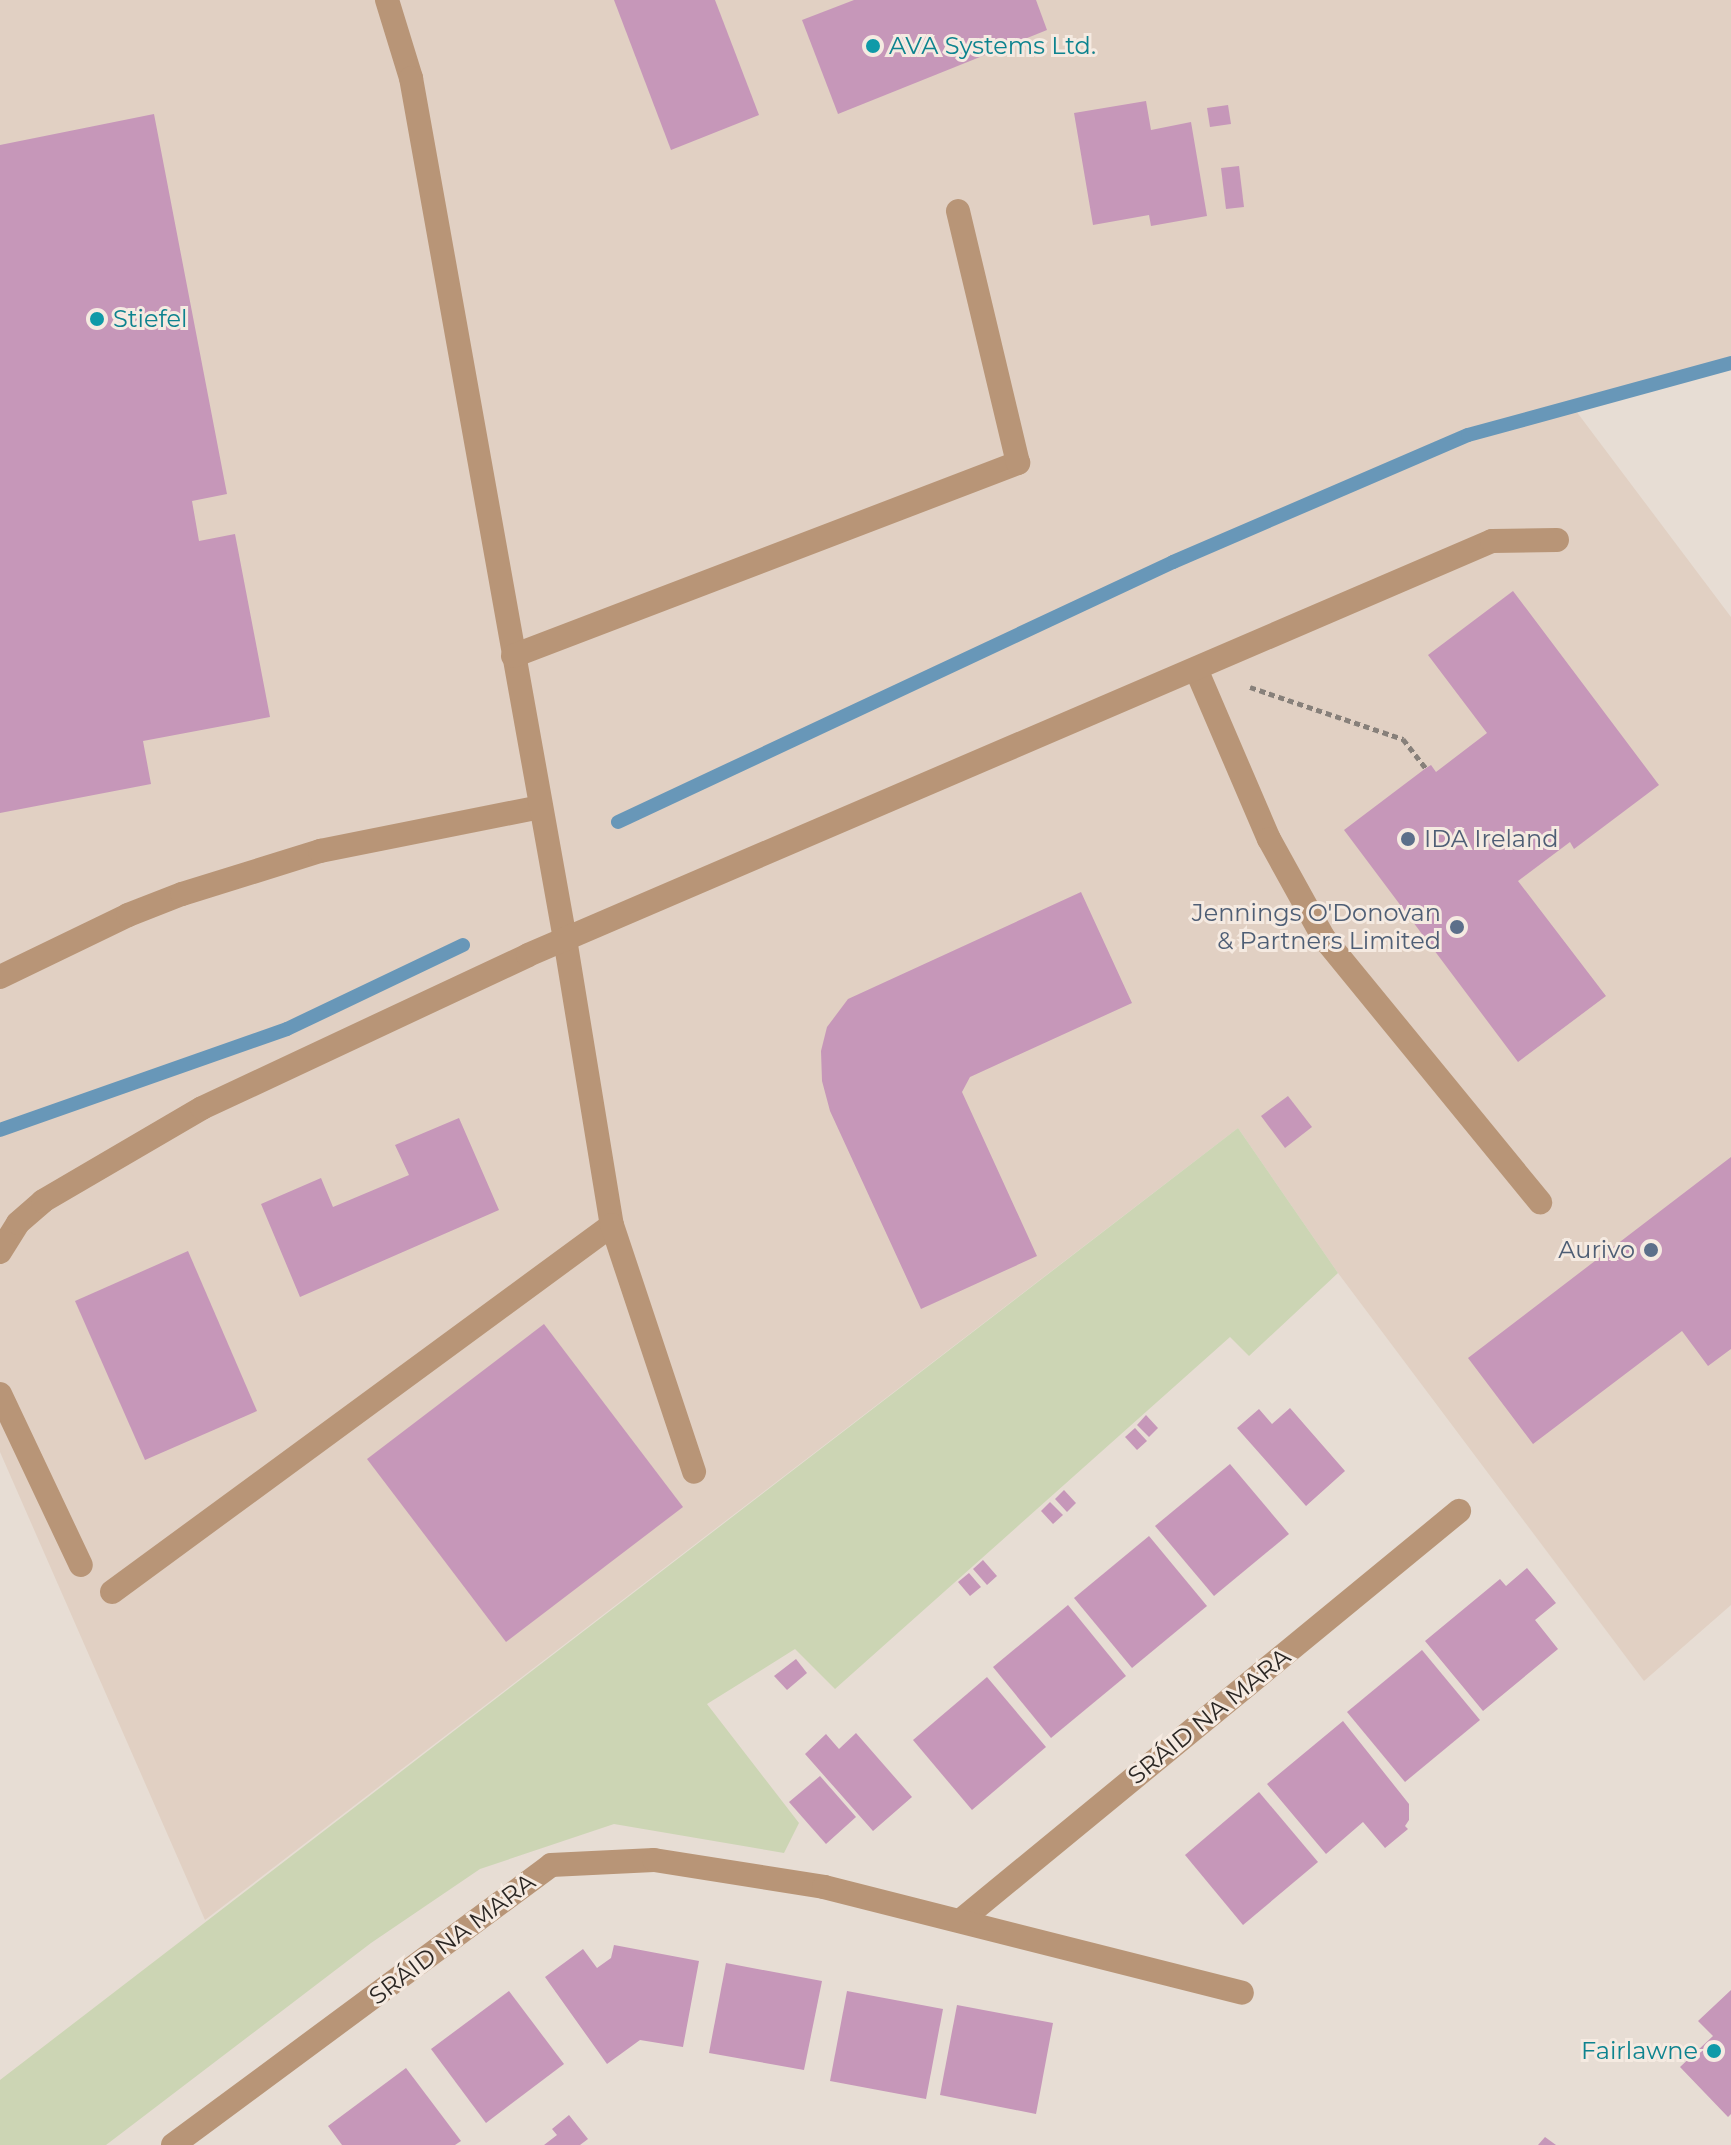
<!DOCTYPE html>
<html>
<head>
<meta charset="utf-8">
<style>
  body { margin:0 }
  #map { position:relative; width:1731px; height:2145px; overflow:hidden; background:#e7ddd4; font-family:Montserrat,sans-serif }
  div>[style] { position:absolute }
  .built>* { inset:0; background:#e1d0c3 }
  .green>* { inset:0; background:#ccd5b4 }
  .stream>* { height:14px; margin:-7px; padding:0 7px; transform-origin:7px; border-radius:7px; background:#6897b8 }
  .building>* { inset:0; background:#c697b9 }
  .path>* { height:5px; margin-top:-2.5px; transform-origin:0; background:repeating-linear-gradient(90deg,#87807a 0 6px,transparent 0 10px) }
  .lane>* { height:24px; margin:-12px; padding:0 12px; transform-origin:12px; border-radius:12px; background:#b89577 }
  .street>* { height:24px; margin:-12px; padding:0 12px; transform-origin:12px; border-radius:12px; background:#b89577 }
  .dots>* { width:22px; height:22px; translate:-50% -50%; box-sizing:border-box; border:4px solid #f5eae1; border-radius:50% }
  span { translate:-50% -50%; white-space:nowrap; text-align:center; line-height:1.15; -webkit-text-stroke:6px #f5eae1; paint-order:stroke }
  .culture-label { font-size:24px; color:#0d838f }
  .left { translate:0 -50%; text-align:left }
  .right { translate:-100% -50%; text-align:right }
  .service-label { font-size:24px; color:#4e5e75 }
  .street-label { font-size:24px; color:#2a2623 }
</style>
</head>
<body>
<div id="map">
  <div class="built">
    <i style="clip-path:polygon(0 0,1731px 0,1731px 363px,1573px 407px,1731px 617px,1731px 1605px,1644px 1681px,1338px 1273px,1238px 1128px,205px 1920px,0 1452px)"></i>
  </div>
  <div class="green">
    <i style="clip-path:polygon(1238px 1128px,1338px 1273px,1249px 1356px,1230px 1337px,835px 1689px,795px 1649px,707px 1704px,799px 1823px,784px 1853px,614px 1824px,480px 1869px,371px 1943px,106px 2145px,0 2145px,0 2080px)"></i>
  </div>
  <div class="stream">
    <i style="left:618px;top:822px;width:613px;rotate:-25.1deg"></i>
    <i style="left:1173px;top:562px;width:321px;rotate:-23.3deg"></i>
    <i style="left:1468px;top:435px;width:273px;rotate:-15.3deg"></i>
    <i style="left:0;top:1130px;width:304px;rotate:-19.4deg"></i>
    <i style="left:287px;top:1029px;width:195px;rotate:-25.5deg"></i>
  </div>
  <div class="building">
    <i style="clip-path:polygon(614px 0,715px 0,759px 115px,671px 150px)"></i>
    <i style="clip-path:polygon(854px 0,1036px 0,1047px 30px,838px 114px,802px 20px)"></i>
    <i style="clip-path:polygon(1146px 101px,1151px 130px,1191px 122px,1207px 216px,1151px 226px,1149px 215px,1093px 225px,1074px 113px)"></i>
    <i style="clip-path:polygon(1228px 105px,1231px 124px,1210px 127px,1207px 108px)"></i>
    <i style="clip-path:polygon(154px 114px,227px 494px,192px 501px,199px 541px,235px 534px,270px 717px,143px 741px,151px 784px,0 813px,0 145px)"></i>
    <i style="clip-path:polygon(1239px 166px,1244px 207px,1226px 209px,1221px 168px)"></i>
    <i style="clip-path:polygon(1513px 591px,1659px 785px,1574px 849px,1570px 842px,1518px 881px,1606px 996px,1518px 1062px,1344px 830px,1426px 768px,1431px 765px,1436px 772px,1487px 733px,1428px 655px)"></i>
    <i style="clip-path:polygon(1081px 892px,1132px 1003px,970px 1077px,962px 1092px,1037px 1256px,921px 1309px,830px 1111px,822px 1081px,821px 1051px,827px 1027px,848px 999px)"></i>
    <i style="clip-path:polygon(1288px 1096px,1312px 1127px,1285px 1148px,1261px 1116px)"></i>
    <i style="clip-path:polygon(459px 1118px,499px 1210px,300px 1297px,261px 1204px,321px 1178px,333px 1207px,409px 1175px,395px 1145px)"></i>
    <i style="clip-path:polygon(1731px 1157px,1731px 1349px,1708px 1366px,1682px 1331px,1533px 1444px,1468px 1358px)"></i>
    <i style="clip-path:polygon(188px 1251px,257px 1411px,145px 1460px,75px 1301px)"></i>
    <i style="clip-path:polygon(544px 1324px,683px 1507px,506px 1642px,367px 1459px)"></i>
    <i style="clip-path:polygon(1290px 1408px,1345px 1471px,1306px 1506px,1237px 1428px,1259px 1409px,1272px 1424px)"></i>
    <i style="clip-path:polygon(1146px 1415px,1158px 1428px,1149px 1437px,1137px 1425px)"></i>
    <i style="clip-path:polygon(1135px 1428px,1147px 1441px,1137px 1450px,1125px 1437px)"></i>
    <i style="clip-path:polygon(1230px 1464px,1289px 1534px,1214px 1596px,1155px 1526px)"></i>
    <i style="clip-path:polygon(1064px 1490px,1076px 1503px,1067px 1512px,1055px 1499px)"></i>
    <i style="clip-path:polygon(1050px 1502px,1063px 1515px,1053px 1524px,1041px 1511px)"></i>
    <i style="clip-path:polygon(1149px 1536px,1207px 1606px,1132px 1668px,1074px 1598px)"></i>
    <i style="clip-path:polygon(983px 1560px,997px 1576px,987px 1585px,973px 1569px)"></i>
    <i style="clip-path:polygon(1527px 1568px,1556px 1603px,1535px 1620px,1558px 1649px,1483px 1711px,1425px 1641px,1500px 1579px,1506px 1586px)"></i>
    <i style="clip-path:polygon(969px 1573px,981px 1587px,970px 1596px,958px 1582px)"></i>
    <i style="clip-path:polygon(1068px 1605px,1126px 1676px,1051px 1738px,993px 1667px)"></i>
    <i style="clip-path:polygon(1422px 1650px,1480px 1720px,1405px 1782px,1347px 1712px)"></i>
    <i style="clip-path:polygon(796px 1659px,807px 1673px,787px 1690px,774px 1676px)"></i>
    <i style="clip-path:polygon(987px 1677px,1046px 1747px,972px 1810px,913px 1740px)"></i>
    <i style="clip-path:polygon(1343px 1721px,1409px 1804px,1409px 1820px,1405px 1826px,1408px 1829px,1385px 1848px,1363px 1822px,1326px 1854px,1267px 1784px)"></i>
    <i style="clip-path:polygon(856px 1733px,912px 1797px,873px 1831px,805px 1754px,826px 1734px,839px 1749px)"></i>
    <i style="clip-path:polygon(820px 1776px,856px 1817px,826px 1844px,789px 1802px)"></i>
    <i style="clip-path:polygon(1259px 1792px,1318px 1862px,1243px 1925px,1185px 1855px)"></i>
    <i style="clip-path:polygon(614px 1945px,699px 1961px,683px 2047px,640px 2040px,607px 2064px,545px 1977px,583px 1949px,597px 1968px,611px 1958px)"></i>
    <i style="clip-path:polygon(726px 1963px,822px 1981px,804px 2070px,709px 2053px)"></i>
    <i style="clip-path:polygon(1731px 1990px,1731px 2114px,1728px 2117px,1680px 2067px,1713px 2036px,1698px 2021px)"></i>
    <i style="clip-path:polygon(509px 1991px,564px 2064px,486px 2123px,431px 2049px)"></i>
    <i style="clip-path:polygon(847px 1991px,943px 2009px,926px 2099px,830px 2081px)"></i>
    <i style="clip-path:polygon(957px 2005px,1053px 2023px,1036px 2114px,940px 2095px)"></i>
    <i style="clip-path:polygon(406px 2068px,461px 2141px,455px 2145px,342px 2145px,328px 2126px)"></i>
    <i style="clip-path:polygon(569px 2115px,588px 2139px,580px 2145px,544px 2145px,557px 2135px,552px 2129px)"></i>
    <i style="clip-path:polygon(1545px 2137px,1556px 2145px,1538px 2145px)"></i>
  </div>
  <div class="path">
    <i style="left:1250px;top:687px;width:162px;rotate:18.8deg"></i>
    <i style="left:1403px;top:739px;width:37px;rotate:52deg"></i>
  </div>
  <div class="lane">
    <i style="left:1196px;top:669px;width:185px;rotate:66.8deg"></i>
    <i style="left:1269px;top:839px;width:112px;rotate:61.1deg"></i>
    <i style="left:1323px;top:937px;width:343px;rotate:50.7deg"></i>
    <i style="left:0;top:977px;width:142px;rotate:-25.8deg"></i>
    <i style="left:128px;top:915px;width:58px;rotate:-21.3deg"></i>
    <i style="left:182px;top:894px;width:145px;rotate:-17.3deg"></i>
    <i style="left:320px;top:851px;width:225px;rotate:-11.3deg"></i>
    <i style="left:112px;top:1592px;width:620px;rotate:-36.28deg"></i>
  </div>
  <div class="street">
    <i style="left:387px;top:0;width:82px;rotate:72.9deg"></i>
    <i style="left:411px;top:78px;width:875px;rotate:79.86deg"></i>
    <i style="left:565px;top:939px;width:290px;rotate:80.7deg"></i>
    <i style="left:612px;top:1225px;width:260px;rotate:71.6deg"></i>
    <i style="left:513px;top:656px;width:541px;rotate:-20.92deg"></i>
    <i style="left:1018px;top:463px;width:259px;rotate:-103.4deg"></i>
    <i style="left:0;top:1252px;width:34px;rotate:-58deg"></i>
    <i style="left:18px;top:1223px;width:33px;rotate:-41deg"></i>
    <i style="left:43px;top:1201px;width:184px;rotate:-30.3deg"></i>
    <i style="left:202px;top:1108px;width:360px;rotate:-25.1deg"></i>
    <i style="left:528px;top:955px;width:1049px;rotate:-23.24deg"></i>
    <i style="left:1492px;top:541px;width:65px;rotate:-0.9deg"></i>
    <i style="left:0;top:1394px;width:189px;rotate:64.7deg"></i>
    <i style="left:960px;top:1921px;width:646px;rotate:-39.41deg"></i>
    <i style="left:173px;top:2145px;width:470px;rotate:-36.5deg"></i>
    <i style="left:551px;top:1865px;width:103px;rotate:-2.8deg"></i>
    <i style="left:654px;top:1860px;width:172px;rotate:9deg"></i>
    <i style="left:824px;top:1887px;width:431px;rotate:14.2deg"></i>
  </div>
  <div class="dots">
    <i style="left:873px;top:46px;background:#0f9aa8"></i>
    <i style="left:97px;top:319px;background:#0f9aa8"></i>
    <i style="left:1408px;top:839px;background:#5c6f8a"></i>
    <i style="left:1457px;top:927px;background:#5c6f8a"></i>
    <i style="left:1651px;top:1250px;background:#5c6f8a"></i>
    <i style="left:1714px;top:2051px;background:#0f9aa8"></i>
  </div>
  <div class="culture-label">
    <span class="left" style="left:889px;top:46px">AVA Systems Ltd.</span>
    <span class="left" style="left:113px;top:319px">Stiefel</span>
    <span class="right" style="left:1698px;top:2051px">Fairlawne</span>
  </div>
  <div class="service-label">
    <span class="left" style="left:1424px;top:839px">IDA Ireland</span>
    <span class="right" style="left:1441px;top:927px">Jennings O'Donovan<br>&amp; Partners Limited</span>
    <span class="right" style="left:1635px;top:1250px">Aurivo</span>
  </div>
  <div class="street-label">
    <span style="left:1209px;top:1716px;rotate:-39deg">SRÁID NA MARA</span>
    <span style="left:452px;top:1939px;rotate:-37deg">SRÁID NA MARA</span>
  </div>
</div>
</body>
</html>
